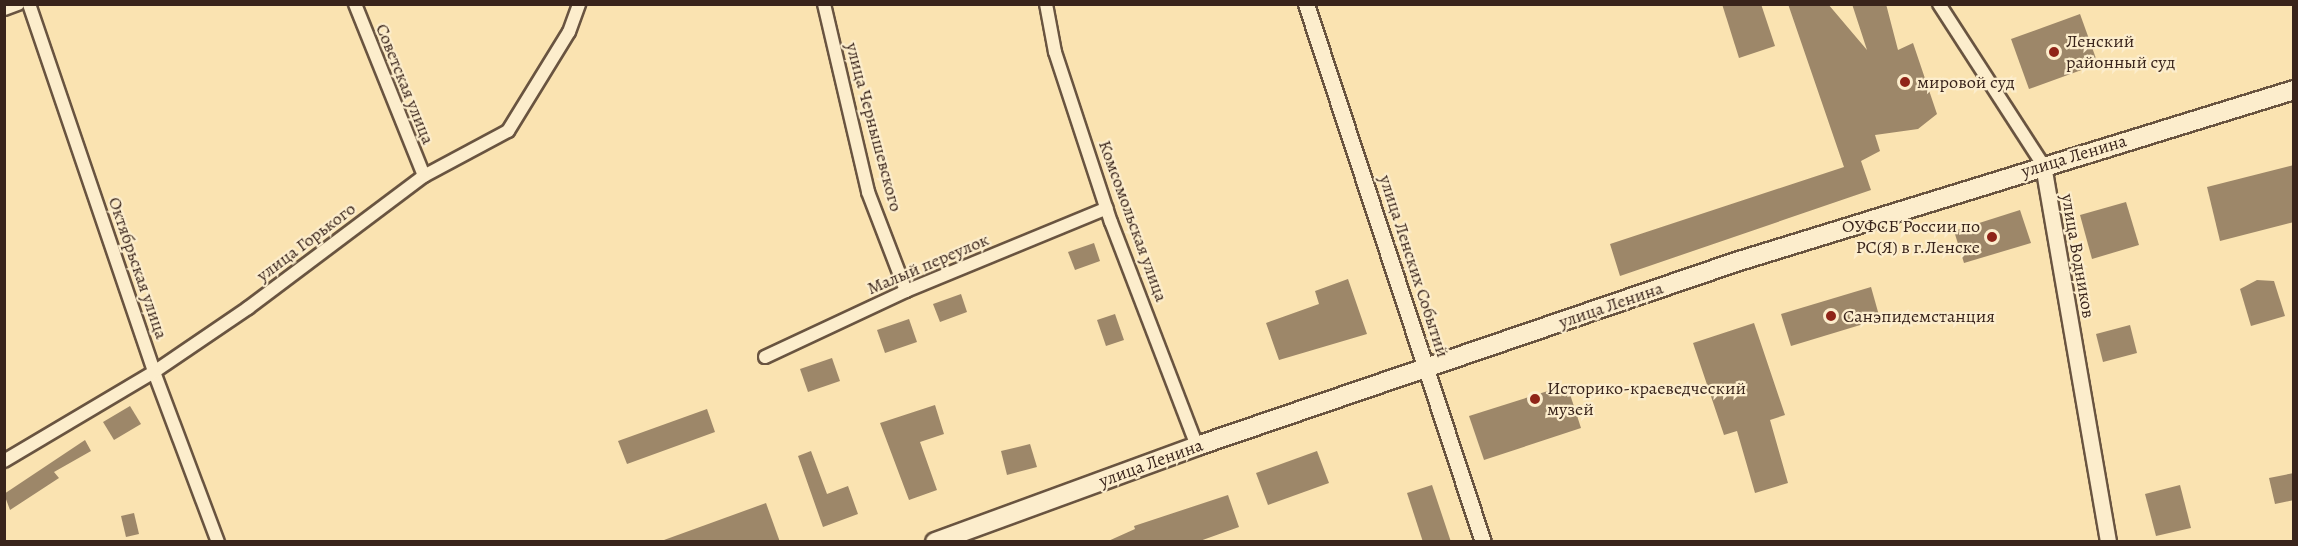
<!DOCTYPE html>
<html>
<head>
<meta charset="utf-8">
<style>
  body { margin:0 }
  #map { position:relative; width:2298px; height:546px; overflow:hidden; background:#fae3b1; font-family:Alegreya,serif }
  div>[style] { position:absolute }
  .building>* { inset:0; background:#9d8769 }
  .roads { filter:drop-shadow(2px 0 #695440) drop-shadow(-2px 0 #695440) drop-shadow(0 2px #695440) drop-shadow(0 -2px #695440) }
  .minor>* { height:12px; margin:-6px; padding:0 6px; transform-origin:6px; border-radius:6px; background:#fcedcc }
  .tertiary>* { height:15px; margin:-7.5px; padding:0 7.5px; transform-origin:7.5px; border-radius:7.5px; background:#fcedcc }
  .secondary>* { height:18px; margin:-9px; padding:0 9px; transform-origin:9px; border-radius:9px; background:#fcedcc }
  .dots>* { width:16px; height:16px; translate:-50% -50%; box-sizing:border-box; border:3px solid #fcedcc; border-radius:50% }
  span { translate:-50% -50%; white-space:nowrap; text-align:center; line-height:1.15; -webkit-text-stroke:4.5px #fcedcc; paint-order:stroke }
  .poi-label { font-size:18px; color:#39241b }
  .left { translate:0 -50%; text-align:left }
  .right { translate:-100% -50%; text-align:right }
  .street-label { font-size:18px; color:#39241b }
  .frame { position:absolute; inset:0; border:6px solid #39241b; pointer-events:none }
</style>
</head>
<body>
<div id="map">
  <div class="building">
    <i style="clip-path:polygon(1722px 4px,1761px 4px,1775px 46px,1739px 58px)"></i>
    <i style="clip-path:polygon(1788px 4px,1828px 4px,1867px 50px,1852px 4px,1886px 4px,1898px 50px,1913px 43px,1937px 114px,1918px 129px,1875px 135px,1880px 151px,1861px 161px,1871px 190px,1620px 276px,1610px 244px,1844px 167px)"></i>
    <i style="clip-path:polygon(2080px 14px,2098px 64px,2029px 89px,2011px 39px)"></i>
    <i style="clip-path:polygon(2294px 165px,2294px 222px,2220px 241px,2207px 187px)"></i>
    <i style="clip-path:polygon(2126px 202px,2139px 245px,2092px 259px,2080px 215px)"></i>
    <i style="clip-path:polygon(2020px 210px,2031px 243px,1964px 263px,1954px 231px)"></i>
    <i style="clip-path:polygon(1094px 243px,1100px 261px,1075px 270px,1068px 252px)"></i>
    <i style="clip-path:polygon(1348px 279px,1367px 334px,1279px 360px,1266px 323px,1319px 304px,1315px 291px)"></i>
    <i style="clip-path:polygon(2257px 280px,2274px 281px,2285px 316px,2251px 326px,2240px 289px)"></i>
    <i style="clip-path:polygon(1871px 287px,1880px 319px,1791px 346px,1781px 314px)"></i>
    <i style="clip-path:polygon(961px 294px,967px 312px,940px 322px,933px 304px)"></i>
    <i style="clip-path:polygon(1115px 314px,1124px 340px,1106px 346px,1097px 320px)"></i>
    <i style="clip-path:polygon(909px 319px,917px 342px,885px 353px,877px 330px)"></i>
    <i style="clip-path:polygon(1754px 323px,1785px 415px,1770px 420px,1788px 483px,1755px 493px,1737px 431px,1724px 435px,1693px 343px)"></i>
    <i style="clip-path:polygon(2130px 325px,2137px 353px,2103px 362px,2096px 334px)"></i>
    <i style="clip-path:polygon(832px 358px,840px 381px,808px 392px,800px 369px)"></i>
    <i style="clip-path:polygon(1567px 385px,1581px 428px,1484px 460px,1469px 416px)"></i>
    <i style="clip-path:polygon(935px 405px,944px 434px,920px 442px,937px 490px,909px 500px,880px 423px)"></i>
    <i style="clip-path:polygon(130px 406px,141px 424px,114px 440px,103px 422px)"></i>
    <i style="clip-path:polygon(707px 409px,715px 432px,627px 464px,618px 441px)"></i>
    <i style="clip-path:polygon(85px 440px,91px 451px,54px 472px,59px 478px,10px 510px,4px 494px)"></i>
    <i style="clip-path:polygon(1030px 444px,1037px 467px,1007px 475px,1001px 451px)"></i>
    <i style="clip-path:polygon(811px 451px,827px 494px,848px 486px,858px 514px,823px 527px,798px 456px)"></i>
    <i style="clip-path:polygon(1317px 451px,1329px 483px,1268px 505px,1256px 473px)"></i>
    <i style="clip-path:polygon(2294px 473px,2294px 500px,2275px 504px,2269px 478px)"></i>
    <i style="clip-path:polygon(1432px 485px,1451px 542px,1423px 542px,1407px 493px)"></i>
    <i style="clip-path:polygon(2180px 485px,2191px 528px,2156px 536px,2145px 494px)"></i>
    <i style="clip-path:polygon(1228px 495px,1239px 527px,1197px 542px,1106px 542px,1135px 529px,1134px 526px)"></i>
    <i style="clip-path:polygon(766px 503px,780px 542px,665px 542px,664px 540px)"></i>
    <i style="clip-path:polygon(134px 513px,139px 534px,126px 537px,121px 516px)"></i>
  </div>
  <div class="roads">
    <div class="minor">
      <i style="left:29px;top:4px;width:389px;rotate:71.2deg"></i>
      <i style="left:154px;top:372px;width:182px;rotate:69.4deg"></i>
      <i style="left:355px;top:4px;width:185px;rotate:68.1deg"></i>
      <i style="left:824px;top:4px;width:193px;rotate:76.8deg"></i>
      <i style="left:868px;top:192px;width:106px;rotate:69deg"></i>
      <i style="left:1046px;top:4px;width:49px;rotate:79.4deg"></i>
      <i style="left:1055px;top:52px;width:179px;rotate:71.8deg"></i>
      <i style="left:1111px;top:222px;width:240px;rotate:69deg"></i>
      <i style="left:1939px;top:4px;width:192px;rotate:57.1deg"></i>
      <i style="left:4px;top:9px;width:15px;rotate:-20deg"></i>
      <i style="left:765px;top:357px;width:156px;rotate:-25.1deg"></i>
      <i style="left:906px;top:291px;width:217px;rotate:-22.4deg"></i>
      <i style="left:4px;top:461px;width:174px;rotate:-30.7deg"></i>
      <i style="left:154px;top:372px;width:114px;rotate:-34.2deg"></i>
      <i style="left:248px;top:308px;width:220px;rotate:-36.9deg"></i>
      <i style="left:424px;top:176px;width:95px;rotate:-28.2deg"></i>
      <i style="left:508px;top:131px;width:116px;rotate:-58.4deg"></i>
      <i style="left:569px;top:32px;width:30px;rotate:-70deg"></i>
    </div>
    <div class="tertiary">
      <i style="left:1306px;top:4px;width:566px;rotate:71.79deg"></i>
      <i style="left:2043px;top:165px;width:383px;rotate:80.2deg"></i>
    </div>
    <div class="secondary">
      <i style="left:935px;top:542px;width:279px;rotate:-20.1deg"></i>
      <i style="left:1197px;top:446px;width:570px;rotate:-18.85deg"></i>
      <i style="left:1736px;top:262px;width:584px;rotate:-17.13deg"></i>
    </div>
  </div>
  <div class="dots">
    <i style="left:2054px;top:52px;background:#8f2418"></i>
    <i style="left:1905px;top:82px;background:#8f2418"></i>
    <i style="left:1992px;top:237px;background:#8f2418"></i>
    <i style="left:1831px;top:316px;background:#8f2418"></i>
    <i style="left:1535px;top:399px;background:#8f2418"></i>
  </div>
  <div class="poi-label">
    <span class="left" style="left:2066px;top:52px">Ленский<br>районный суд</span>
    <span class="left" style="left:1917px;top:82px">мировой суд</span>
    <span class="right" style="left:1980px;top:237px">ОУФСБ России по<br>РС(Я) в г.Ленске</span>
    <span class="left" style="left:1843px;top:316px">Санэпидемстанция</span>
    <span class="left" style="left:1547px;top:399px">Историко-краеведческий<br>музей</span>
  </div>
  <div class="street-label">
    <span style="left:405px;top:84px;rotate:68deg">Советская улица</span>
    <span style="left:874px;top:127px;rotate:75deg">улица Чернышевского</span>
    <span style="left:2074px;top:156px;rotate:-17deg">улица Ленина</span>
    <span style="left:1133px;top:221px;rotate:70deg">Комсомольская улица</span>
    <span style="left:306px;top:242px;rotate:-37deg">улица Горького</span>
    <span style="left:2078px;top:256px;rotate:80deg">улица Водников</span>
    <span style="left:928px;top:264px;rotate:-23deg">Малый переулок</span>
    <span style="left:1414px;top:266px;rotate:72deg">улица Ленских Событий</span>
    <span style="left:138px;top:268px;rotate:71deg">Октябрьская улица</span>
    <span style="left:1611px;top:305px;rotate:-19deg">улица Ленина</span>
    <span style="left:1151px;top:463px;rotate:-20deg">улица Ленина</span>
  </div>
  <div class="frame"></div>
</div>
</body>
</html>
